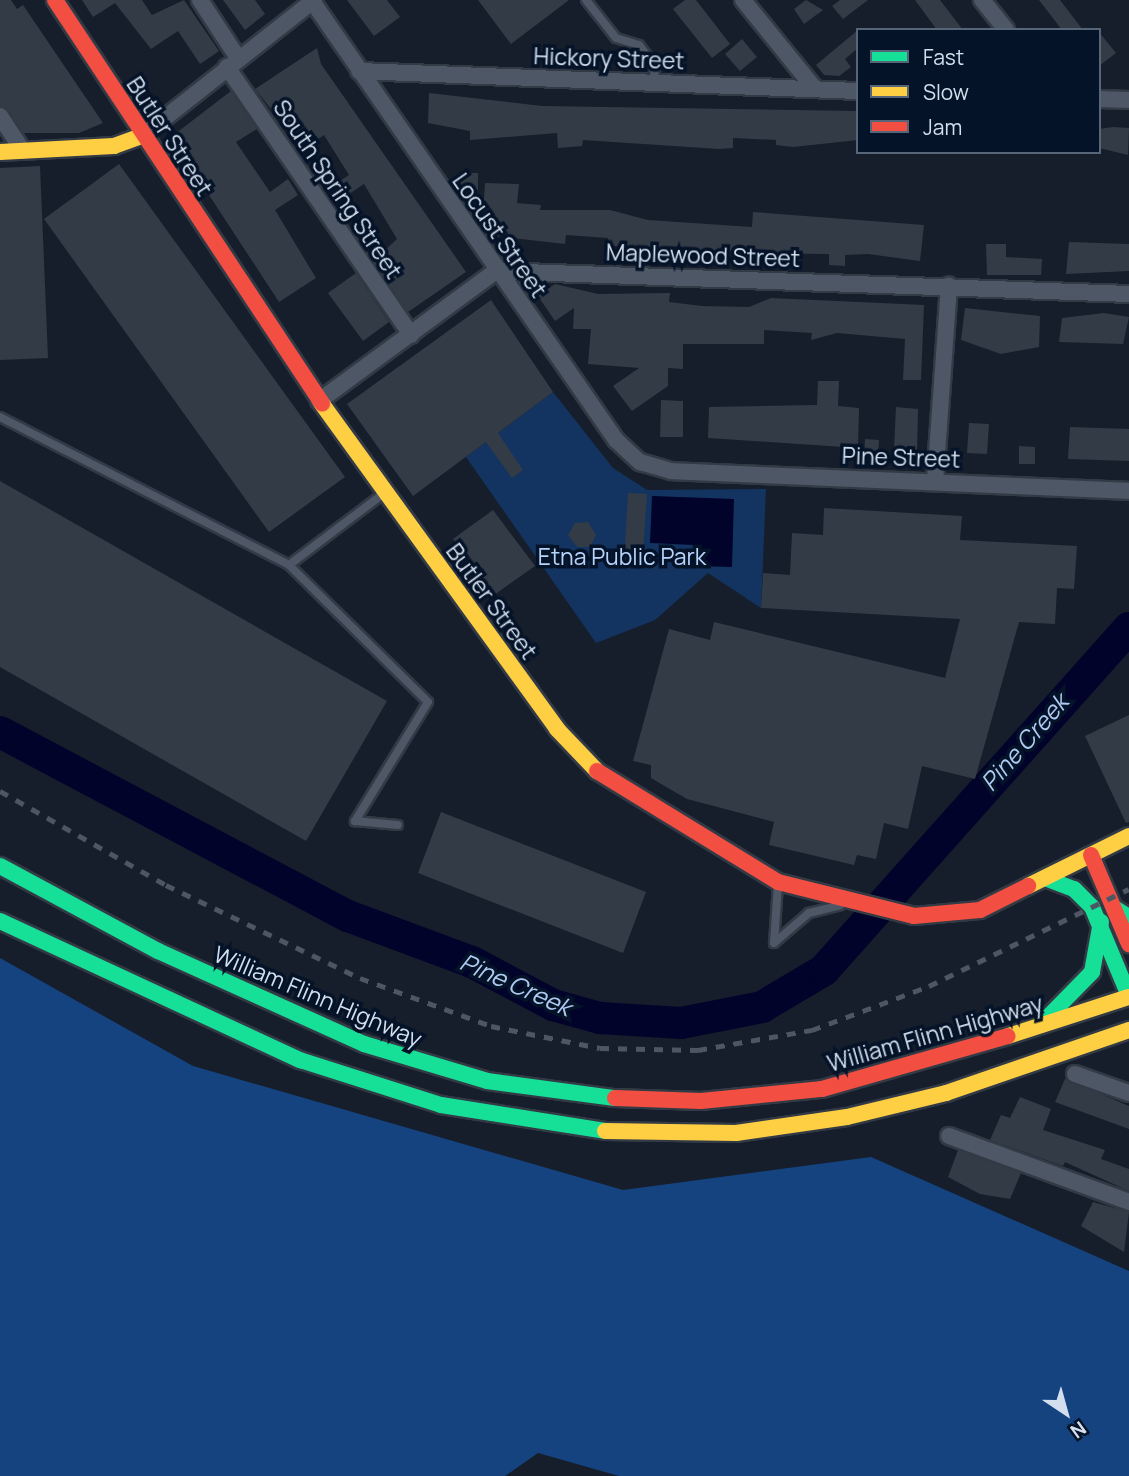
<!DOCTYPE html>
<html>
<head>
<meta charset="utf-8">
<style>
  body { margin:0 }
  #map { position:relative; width:1129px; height:1476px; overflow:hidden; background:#161e2b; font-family:Manrope,sans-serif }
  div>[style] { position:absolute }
  .green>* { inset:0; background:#133460 }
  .forest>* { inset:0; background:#154380 }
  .water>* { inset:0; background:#02032a }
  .river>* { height:32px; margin:-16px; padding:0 16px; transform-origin:16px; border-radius:16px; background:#02032a }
  .building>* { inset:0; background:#333b46 }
  .roads { filter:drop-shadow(2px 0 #323a45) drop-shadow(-2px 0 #323a45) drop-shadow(0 2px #323a45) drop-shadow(0 -2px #323a45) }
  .lane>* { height:8px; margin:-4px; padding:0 4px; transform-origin:4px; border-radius:4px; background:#4d5766 }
  .street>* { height:16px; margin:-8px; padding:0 8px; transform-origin:8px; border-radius:8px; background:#4d5766 }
  .fast>* { height:16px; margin:-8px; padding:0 8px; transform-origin:8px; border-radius:8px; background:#16e098 }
  .slow>* { height:16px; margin:-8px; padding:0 8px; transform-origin:8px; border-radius:8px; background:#ffcf43 }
  .jam>* { height:16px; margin:-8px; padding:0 8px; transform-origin:8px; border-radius:8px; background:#f24e42 }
  .rail>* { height:5px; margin-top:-2.5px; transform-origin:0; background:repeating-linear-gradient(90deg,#4d5662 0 9px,transparent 0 18px) }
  span { translate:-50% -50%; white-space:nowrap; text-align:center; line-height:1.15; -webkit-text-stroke:7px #051329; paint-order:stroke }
  .street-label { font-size:23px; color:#d3dfee }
  .park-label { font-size:23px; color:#b8d3fa }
  .water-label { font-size:24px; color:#afcaf1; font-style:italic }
  .legend { position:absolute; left:856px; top:28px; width:245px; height:126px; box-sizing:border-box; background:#051329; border:2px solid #576578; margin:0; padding:9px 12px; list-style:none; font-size:21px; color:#d3dfee }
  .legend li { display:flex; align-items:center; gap:14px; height:35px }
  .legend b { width:35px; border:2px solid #576578 }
  .north { position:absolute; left:1031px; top:1378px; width:70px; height:70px; -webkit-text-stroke:5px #051329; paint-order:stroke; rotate:144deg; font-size:19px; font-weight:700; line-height:28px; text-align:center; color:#d3dfee }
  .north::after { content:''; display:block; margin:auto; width:24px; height:32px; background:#d3dfee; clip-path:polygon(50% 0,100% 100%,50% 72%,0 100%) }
</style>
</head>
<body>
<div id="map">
  <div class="green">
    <i style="clip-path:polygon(553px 392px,613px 468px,647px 490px,766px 489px,761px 608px,708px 573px,655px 620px,596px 643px,466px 457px)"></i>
  </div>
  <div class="forest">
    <i style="clip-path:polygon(0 958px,193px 1066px,623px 1190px,871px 1157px,1129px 1271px,1129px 1476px,619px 1476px,538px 1453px,505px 1476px,0 1476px)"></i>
  </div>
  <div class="water">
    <i style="clip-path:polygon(652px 496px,734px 499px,732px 567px,694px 566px,694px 545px,650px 543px)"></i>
  </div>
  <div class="river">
    <i style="left:0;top:732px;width:394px;rotate:27.9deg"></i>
    <i style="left:348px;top:916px;width:132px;rotate:20.4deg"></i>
    <i style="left:472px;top:962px;width:92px;rotate:28deg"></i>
    <i style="left:553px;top:1005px;width:49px;rotate:15.5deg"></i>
    <i style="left:600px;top:1018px;width:81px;rotate:3.5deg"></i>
    <i style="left:681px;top:1023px;width:83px;rotate:-11.2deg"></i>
    <i style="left:762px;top:1007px;width:72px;rotate:-30.8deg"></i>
    <i style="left:824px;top:970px;width:458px;rotate:-48.3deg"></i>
  </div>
  <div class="building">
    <i style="clip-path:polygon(0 0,11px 0,17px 9px,23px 5px,103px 123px,79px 133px,24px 133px,0 106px)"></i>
    <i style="clip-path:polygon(82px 0,142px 0,152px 15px,184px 0,219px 51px,200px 64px,178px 31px,151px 49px,115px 3px,93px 17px)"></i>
    <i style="clip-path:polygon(223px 0,255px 0,265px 14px,245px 30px)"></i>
    <i style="clip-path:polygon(347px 0,387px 0,400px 17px,374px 36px)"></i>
    <i style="clip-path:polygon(478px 0,569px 0,511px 44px)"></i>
    <i style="clip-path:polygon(685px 0,696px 0,730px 44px,712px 58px,673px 9px)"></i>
    <i style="clip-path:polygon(806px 0,823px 10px,804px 24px,794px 9px)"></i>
    <i style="clip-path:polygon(840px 0,868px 0,843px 19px,832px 6px)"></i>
    <i style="clip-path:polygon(915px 0,940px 0,963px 30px,937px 30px)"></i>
    <i style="clip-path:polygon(1039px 0,1060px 0,1083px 30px,1062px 30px)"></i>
    <i style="clip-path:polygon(858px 30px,858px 48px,845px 59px,851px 67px,839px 76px,824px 75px,816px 65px)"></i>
    <i style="clip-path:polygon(1099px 32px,1116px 53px,1099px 66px)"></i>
    <i style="clip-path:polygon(742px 39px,757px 57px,740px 71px,725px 54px)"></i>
    <i style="clip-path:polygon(317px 48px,321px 64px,466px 272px,408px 312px,373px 261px,397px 239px,364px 184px,334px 204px,325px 191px,349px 175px,324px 135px,303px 149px,255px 89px)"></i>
    <i style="clip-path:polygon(231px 91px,257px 129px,236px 142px,270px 192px,288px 179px,298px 195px,275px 210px,316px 278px,279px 302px,171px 137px)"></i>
    <i style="clip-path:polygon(429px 93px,542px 106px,858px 111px,858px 140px,793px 147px,776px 145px,776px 140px,733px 138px,733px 148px,719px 149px,583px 140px,582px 146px,558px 148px,557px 133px,470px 140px,470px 131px,428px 123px)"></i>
    <i style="clip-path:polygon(1113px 127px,1129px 128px,1128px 155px,1099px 148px,1099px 129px)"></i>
    <i style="clip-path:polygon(119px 164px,345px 477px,269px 532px,44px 219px)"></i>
    <i style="clip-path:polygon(40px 166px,48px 358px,0 360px,0 168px)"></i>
    <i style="clip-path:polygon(461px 173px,478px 173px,478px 190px,461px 190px)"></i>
    <i style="clip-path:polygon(485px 183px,519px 184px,517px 203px,541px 205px,540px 210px,610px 210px,648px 220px,752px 227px,753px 212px,924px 225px,920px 261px,868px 254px,845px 255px,845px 266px,829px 265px,829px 254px,747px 253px,747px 261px,733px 260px,734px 251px,627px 248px,609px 245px,608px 238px,566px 235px,565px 244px,496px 236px,496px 217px,483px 215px)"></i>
    <i style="clip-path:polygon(1069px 242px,1129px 244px,1129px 271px,1066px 274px)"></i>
    <i style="clip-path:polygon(986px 244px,1006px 244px,1006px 257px,1042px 259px,1041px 275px,987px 275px)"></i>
    <i style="clip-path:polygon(356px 273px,389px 322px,363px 341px,328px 293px)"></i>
    <i style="clip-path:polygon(555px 284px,598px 294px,670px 293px,669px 302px,702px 306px,749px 307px,771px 298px,924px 305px,921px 380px,903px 380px,905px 339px,837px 333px,811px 340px,812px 333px,764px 330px,764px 344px,683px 344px,683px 369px,668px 368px,668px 386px,632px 411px,613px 386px,639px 368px,588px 364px,591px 329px,573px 329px,574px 308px,555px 321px,538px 296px)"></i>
    <i style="clip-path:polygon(491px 300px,553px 392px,498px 433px,523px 470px,512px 478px,486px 442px,413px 496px,347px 404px)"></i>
    <i style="clip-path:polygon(965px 308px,1040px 316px,1039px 347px,1001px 354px,961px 340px)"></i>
    <i style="clip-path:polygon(1104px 313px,1129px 317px,1123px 344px,1059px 342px,1062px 318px)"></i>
    <i style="clip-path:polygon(818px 381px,839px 381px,838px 406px,859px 408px,858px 448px,708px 438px,709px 407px,817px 405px)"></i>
    <i style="clip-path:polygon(661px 400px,683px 401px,683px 437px,660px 437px)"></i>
    <i style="clip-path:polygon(896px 407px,918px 409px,917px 452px,894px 449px)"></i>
    <i style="clip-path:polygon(969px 423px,989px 424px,987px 454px,967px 453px)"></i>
    <i style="clip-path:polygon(1070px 427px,1129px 429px,1129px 461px,1068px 459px)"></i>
    <i style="clip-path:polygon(865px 439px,879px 440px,878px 459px,864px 458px)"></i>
    <i style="clip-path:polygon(1019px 446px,1035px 447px,1035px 464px,1019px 464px)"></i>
    <i style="clip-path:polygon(0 481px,387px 701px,306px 841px,0 667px)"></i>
    <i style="clip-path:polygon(628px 493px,647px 494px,642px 568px,624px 567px)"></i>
    <i style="clip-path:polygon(824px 508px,962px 516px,960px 540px,1077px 546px,1074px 589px,1057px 588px,1055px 624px,1019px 622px,975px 779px,922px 766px,908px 829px,884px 823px,876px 859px,857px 855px,854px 865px,769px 845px,774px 822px,687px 799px,651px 778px,651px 765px,633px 761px,669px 629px,710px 640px,714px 622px,945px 678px,960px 619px,761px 608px,763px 573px,790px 575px,792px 533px,823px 535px)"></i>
    <i style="clip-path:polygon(493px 510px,535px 566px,494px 595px,453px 539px)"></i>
    <i style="clip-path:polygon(588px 522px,596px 535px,590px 547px,577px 547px,568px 535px,575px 523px)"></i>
    <i style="clip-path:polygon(1129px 715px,1129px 822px,1126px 823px,1085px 736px)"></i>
    <i style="clip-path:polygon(441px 812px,646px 892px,623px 953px,418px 873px)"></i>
    <i style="clip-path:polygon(1065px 1079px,1129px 1106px,1129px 1129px,1055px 1102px)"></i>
    <i style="clip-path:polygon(1020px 1097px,1051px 1109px,1043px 1130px,1105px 1150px,1101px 1159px,1129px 1169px,1129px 1191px,1065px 1162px,1063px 1166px,990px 1140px,1001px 1115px,1010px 1118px)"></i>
    <i style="clip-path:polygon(958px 1150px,1021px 1173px,1010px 1199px,980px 1194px,948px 1177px)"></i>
    <i style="clip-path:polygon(1093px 1202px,1129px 1212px,1124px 1252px,1081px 1226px)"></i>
  </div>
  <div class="roads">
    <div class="lane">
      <i style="left:586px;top:0;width:48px;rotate:51.7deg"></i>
      <i style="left:616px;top:38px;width:24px;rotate:17deg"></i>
      <i style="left:639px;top:45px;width:26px;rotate:53deg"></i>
      <i style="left:655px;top:66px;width:16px;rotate:94deg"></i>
      <i style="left:0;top:417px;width:325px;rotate:27.1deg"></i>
      <i style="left:289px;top:565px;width:118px;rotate:-37.1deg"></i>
      <i style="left:289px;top:565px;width:195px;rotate:44.6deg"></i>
      <i style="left:428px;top:702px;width:140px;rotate:121.5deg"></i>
      <i style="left:355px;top:821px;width:43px;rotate:5.3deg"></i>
      <i style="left:774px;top:943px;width:46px;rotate:-40.6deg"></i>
      <i style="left:809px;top:913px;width:32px;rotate:-14deg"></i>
      <i style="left:774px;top:943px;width:58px;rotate:-86.1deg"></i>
    </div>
    <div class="street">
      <i style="left:200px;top:0;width:69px;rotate:56.8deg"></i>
      <i style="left:743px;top:0;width:114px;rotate:51deg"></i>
      <i style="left:982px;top:0;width:38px;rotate:51deg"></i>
      <i style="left:312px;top:1px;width:534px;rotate:55.3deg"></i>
      <i style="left:616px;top:440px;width:33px;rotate:43deg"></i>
      <i style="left:640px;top:462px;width:32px;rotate:16deg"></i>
      <i style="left:671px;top:471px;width:458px;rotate:2.5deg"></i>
      <i style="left:227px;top:67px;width:325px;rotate:55.5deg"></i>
      <i style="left:359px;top:71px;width:499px;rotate:2.3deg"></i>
      <i style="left:1099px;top:99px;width:30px;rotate:2deg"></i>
      <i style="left:0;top:116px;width:42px;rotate:56.7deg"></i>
      <i style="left:142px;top:136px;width:219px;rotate:-38.3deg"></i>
      <i style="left:319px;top:401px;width:220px;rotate:-36.3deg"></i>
      <i style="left:496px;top:271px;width:633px;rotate:2.08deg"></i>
      <i style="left:935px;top:481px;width:196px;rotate:-85.9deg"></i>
      <i style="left:1075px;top:1074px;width:57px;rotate:19.4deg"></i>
      <i style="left:949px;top:1136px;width:192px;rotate:20.1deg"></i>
    </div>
    <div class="fast">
      <i style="left:0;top:866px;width:179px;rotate:28.3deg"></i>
      <i style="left:158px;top:951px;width:226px;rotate:24.3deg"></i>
      <i style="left:364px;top:1044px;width:128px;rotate:16.7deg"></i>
      <i style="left:487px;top:1081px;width:129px;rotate:7.6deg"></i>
      <i style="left:1045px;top:878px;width:31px;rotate:21deg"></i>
      <i style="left:1074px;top:889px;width:25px;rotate:45deg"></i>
      <i style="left:1092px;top:907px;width:96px;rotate:67.4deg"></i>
      <i style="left:1116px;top:909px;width:15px;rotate:32deg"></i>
      <i style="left:0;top:921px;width:331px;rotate:24.9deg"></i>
      <i style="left:300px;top:1060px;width:148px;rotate:17.7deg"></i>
      <i style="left:441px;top:1105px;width:166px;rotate:9deg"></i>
      <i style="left:1048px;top:1017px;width:63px;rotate:-45.6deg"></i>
      <i style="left:1092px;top:972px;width:51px;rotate:-79.8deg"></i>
    </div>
    <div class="slow">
      <i style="left:0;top:152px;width:114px;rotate:-3deg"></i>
      <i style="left:114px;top:146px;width:30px;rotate:-20deg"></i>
      <i style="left:322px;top:404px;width:401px;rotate:54.1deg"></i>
      <i style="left:557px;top:729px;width:58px;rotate:46.4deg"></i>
      <i style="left:1028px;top:886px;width:113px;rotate:-26.3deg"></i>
      <i style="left:1008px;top:1036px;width:127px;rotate:-17.9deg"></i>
      <i style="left:605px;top:1131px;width:131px;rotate:0.9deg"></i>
      <i style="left:736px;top:1133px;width:112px;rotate:-8.2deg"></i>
      <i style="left:847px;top:1117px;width:102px;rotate:-13.6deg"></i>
      <i style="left:946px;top:1093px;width:194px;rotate:-19deg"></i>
    </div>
    <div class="jam">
      <i style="left:55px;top:0;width:484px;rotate:56.5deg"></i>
      <i style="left:597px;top:771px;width:212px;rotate:31.5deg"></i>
      <i style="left:778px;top:882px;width:140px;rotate:14deg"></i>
      <i style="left:914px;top:916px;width:66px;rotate:-5.2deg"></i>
      <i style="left:980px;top:910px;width:54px;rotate:-26.6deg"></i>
      <i style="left:1091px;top:855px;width:97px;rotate:66.9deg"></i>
      <i style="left:615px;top:1098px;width:86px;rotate:2deg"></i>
      <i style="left:701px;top:1101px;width:122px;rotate:-5.7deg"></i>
      <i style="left:822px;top:1089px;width:193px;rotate:-15.9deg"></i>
    </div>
  </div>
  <div class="rail">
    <i style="left:0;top:791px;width:191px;rotate:29.5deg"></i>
    <i style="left:166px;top:885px;width:215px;rotate:25.6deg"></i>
    <i style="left:360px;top:978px;width:140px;rotate:20.1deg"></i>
    <i style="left:491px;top:1026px;width:111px;rotate:11.4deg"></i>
    <i style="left:600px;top:1048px;width:98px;rotate:1.2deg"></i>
    <i style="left:698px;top:1050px;width:116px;rotate:-10deg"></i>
    <i style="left:812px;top:1030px;width:125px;rotate:-20.6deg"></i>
    <i style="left:929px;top:986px;width:222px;rotate:-25.9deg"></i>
  </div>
  <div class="street-label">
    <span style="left:609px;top:58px;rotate:2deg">Hickory Street</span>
    <span style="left:170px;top:136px;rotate:57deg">Butler Street</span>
    <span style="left:338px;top:189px;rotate:56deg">South Spring Street</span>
    <span style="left:500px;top:235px;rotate:55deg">Locust Street</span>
    <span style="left:703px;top:255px;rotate:2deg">Maplewood Street</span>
    <span style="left:901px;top:457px;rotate:2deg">Pine Street</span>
    <span style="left:492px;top:601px;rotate:54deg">Butler Street</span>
    <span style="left:318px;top:996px;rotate:23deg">William Flinn Highway</span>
    <span style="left:935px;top:1033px;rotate:-16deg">William Flinn Highway</span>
  </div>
  <div class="park-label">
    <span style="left:622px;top:556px">Etna Public Park</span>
  </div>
  <div class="water-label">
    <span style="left:1024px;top:742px;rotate:-49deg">Pine Creek</span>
    <span style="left:516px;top:984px;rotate:24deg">Pine Creek</span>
  </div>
  <ul class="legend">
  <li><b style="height:9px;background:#16e098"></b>Fast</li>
  <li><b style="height:9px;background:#ffcf43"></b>Slow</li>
  <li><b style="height:9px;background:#f24e42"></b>Jam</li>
  </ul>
  <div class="north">N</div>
</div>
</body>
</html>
